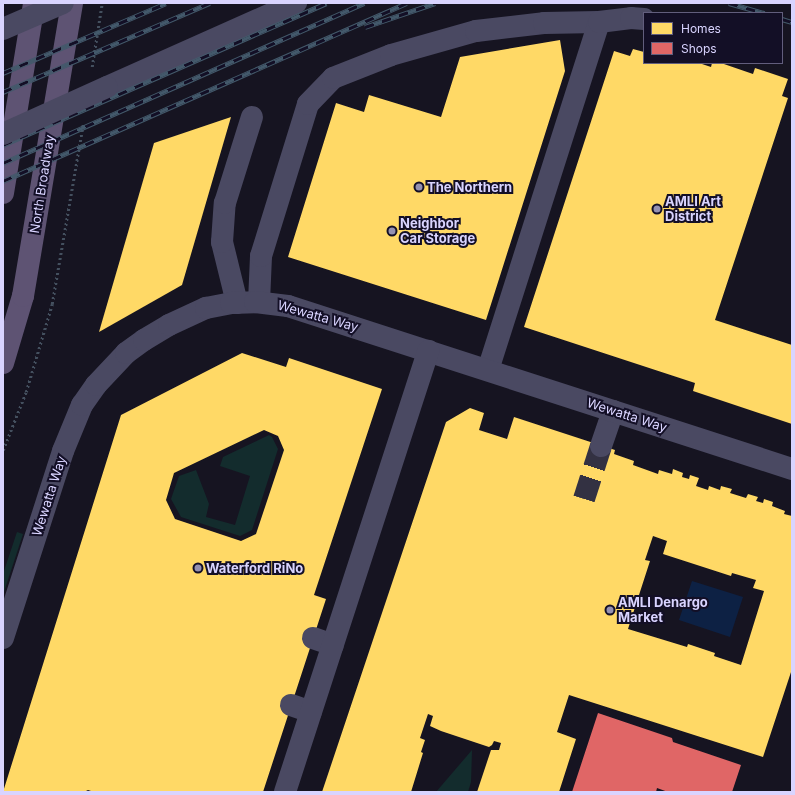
<!DOCTYPE html>
<html>
<head>
<meta charset="utf-8">
<style>
  body { margin:0 }
  #map { position:relative; width:795px; height:795px; overflow:hidden; background:#161421; font-family:Inter,sans-serif }
  div>[style] { position:absolute }
  .green>* { inset:0; background:#132c2d }
  .water>* { inset:0; background:#0d2144 }
  .homes>* { inset:0; background:#ffd966 }
  .shops>* { inset:0; background:#e06666 }
  .minor-tunnel>* { height:22px; margin-top:-11px; transform-origin:0; background:repeating-linear-gradient(90deg,#333142 0 22px,transparent 0 33px) }
  .path>* { height:2.5px; margin-top:-1.25px; transform-origin:0; background:repeating-linear-gradient(90deg,#44505f 0 2px,transparent 0 5px) }
  .minor>* { height:22px; margin:-11px; padding:0 11px; transform-origin:11px; border-radius:11px; background:#4a4962 }
  .major>* { height:22px; margin:-11px; padding:0 11px; transform-origin:11px; border-radius:11px; background:#5e5373 }
  .rail>* { height:4.5px; margin-top:-2.25px; transform-origin:0; background:repeating-linear-gradient(90deg,#130f26 0 9px,#43596b 0 18px); box-sizing:border-box; border-block:1px solid #43596b }
  .minor-bridge>* { height:22px; margin:-11px; padding:0 11px; transform-origin:11px; border-radius:11px; background:#4a4962 }
  .dots>* { width:11px; height:11px; translate:-50% -50%; box-sizing:border-box; border:2px solid #130f26; border-radius:50% }
  span { translate:-50% -50%; white-space:nowrap; text-align:center; line-height:1.15; -webkit-text-stroke:4px #130f26; paint-order:stroke }
  .street-label { font-size:13px; color:#d9d4ff }
  .poi-label { font-size:13px; color:#d9d4ff; font-weight:700 }
  .left { translate:0 -50%; text-align:left }
  .frame { position:absolute; inset:0; border:4px solid #d9d4ff; pointer-events:none }
  .legend { position:absolute; left:643px; top:12px; width:140px; height:52px; box-sizing:border-box; background:#130f26; border:1px solid #625e7d; margin:0; padding:5px 7px; list-style:none; font-size:12px; color:#d9d4ff }
  .legend li { display:flex; align-items:center; gap:8px; height:20px }
  .legend b { width:20px; border:1px solid #625e7d }
</style>
</head>
<body>
<div id="map">
  <div class="green">
    <i style="clip-path:polygon(269px 435px,272px 437px,278px 449px,252px 530px,240px 536px,181px 517px,171px 499px,179px 476px,196px 470px,209px 504px,206px 517px,235px 525px,250px 476px,220px 466px,223px 457px)"></i>
    <i style="clip-path:polygon(17px 532px,23px 534px,3px 595px,3px 574px)"></i>
    <i style="clip-path:polygon(472px 750px,471px 782px,468px 792px,436px 792px)"></i>
  </div>
  <div class="water">
    <i style="clip-path:polygon(692px 581px,743px 597px,730px 637px,679px 620px)"></i>
  </div>
  <div class="homes">
    <i style="clip-path:polygon(560px 40px,565px 71px,486px 320px,288px 257px,336px 103px,364px 112px,369px 95px,441px 117px,460px 57px)"></i>
    <i style="clip-path:polygon(633px 49px,644px 52px,644px 63px,699px 63px,711px 67px,712px 63px,721px 63px,753px 74px,755px 68px,788px 79px,782px 96px,788px 98px,715px 320px,792px 345px,792px 424px,693px 391px,695px 383px,524px 327px,614px 51px,630px 56px)"></i>
    <i style="clip-path:polygon(231px 117px,182px 285px,99px 332px,154px 143px)"></i>
    <i style="clip-path:polygon(evenodd,242px 353px,286px 367px,289px 358px,382px 389px,314px 595px,326px 599px,263px 792px,94px 792px,88px 790px,84px 792px,3px 792px,121px 415px,242px 353px,264px 430px,278px 436px,284px 450px,256px 534px,241px 541px,175px 519px,166px 500px,174px 473px,264px 430px)"></i>
    <i style="clip-path:polygon(evenodd,470px 408px,484px 413px,479px 430px,507px 439px,514px 417px,615px 450px,614px 454px,634px 461px,633px 465px,658px 474px,659px 470px,672px 474px,673px 469px,683px 473px,682px 477px,689px 479px,690px 475px,699px 478px,696px 486px,708px 490px,709px 486px,720px 490px,721px 486px,732px 489px,730px 493px,746px 498px,748px 494px,758px 497px,756px 501px,763px 503px,764px 499px,773px 502px,772px 506px,785px 511px,784px 514px,792px 516px,792px 669px,763px 757px,569px 695px,557px 732px,576px 739px,559px 792px,477px 792px,491px 750px,499px 750px,501px 743px,494px 741px,492px 745px,489px 747px,441px 731px,430px 726px,433px 716px,428px 714px,420px 738px,425px 740px,421px 752px,423px 753px,411px 792px,322px 792px,446px 422px,470px 408px,653px 536px,667px 541px,663px 554px,731px 576px,732px 573px,756px 580px,753px 588px,764px 591px,741px 665px,714px 656px,715px 653px,688px 644px,687px 647px,628px 629px,650px 561px,645px 560px,653px 536px)"></i>
  </div>
  <div class="shops">
    <i style="clip-path:polygon(598px 713px,672px 738px,673px 742px,741px 765px,732px 792px,668px 792px,657px 788px,656px 792px,572px 792px)"></i>
  </div>
  <div class="minor-tunnel">
    <i style="left:584px;top:499px;width:56px;rotate:-72.2deg"></i>
  </div>
  <div class="path">
    <i style="left:92px;top:67px;width:65px;rotate:-81.1deg"></i>
    <i style="left:3px;top:450px;width:62px;rotate:-68.4deg"></i>
    <i style="left:26px;top:392px;width:92px;rotate:-73.5deg"></i>
    <i style="left:52px;top:304px;width:183px;rotate:-80.2deg"></i>
  </div>
  <div class="minor">
    <i style="left:107px;top:87px;width:207px;rotate:-24deg"></i>
    <i style="left:259px;top:302px;width:46px;rotate:-87.5deg"></i>
    <i style="left:261px;top:256px;width:159px;rotate:-72.8deg"></i>
    <i style="left:308px;top:104px;width:36px;rotate:-46deg"></i>
    <i style="left:333px;top:78px;width:62px;rotate:-21.6deg"></i>
    <i style="left:391px;top:55px;width:88px;rotate:-15.8deg"></i>
    <i style="left:476px;top:31px;width:68px;rotate:-6.7deg"></i>
    <i style="left:544px;top:23px;width:55px;rotate:-1deg"></i>
    <i style="left:237px;top:303px;width:63px;rotate:-103.8deg"></i>
    <i style="left:222px;top:242px;width:39px;rotate:-86deg"></i>
    <i style="left:225px;top:203px;width:90px;rotate:-72.6deg"></i>
    <i style="left:488px;top:370px;width:365px;rotate:-72.3deg"></i>
    <i style="left:599px;top:22px;width:32px;rotate:-7deg"></i>
    <i style="left:631px;top:18px;width:13px;rotate:4deg"></i>
    <i style="left:601px;top:446px;width:37px;rotate:-71deg"></i>
    <i style="left:3px;top:638px;width:196px;rotate:-72.2deg"></i>
    <i style="left:63px;top:451px;width:50px;rotate:-67.6deg"></i>
    <i style="left:82px;top:405px;width:24px;rotate:-55deg"></i>
    <i style="left:96px;top:385px;width:44px;rotate:-46.8deg"></i>
    <i style="left:126px;top:353px;width:22px;rotate:-36deg"></i>
    <i style="left:144px;top:340px;width:29px;rotate:-31deg"></i>
    <i style="left:169px;top:325px;width:41px;rotate:-24.7deg"></i>
    <i style="left:206px;top:308px;width:25px;rotate:-11deg"></i>
    <i style="left:231px;top:303px;width:24px;rotate:-2deg"></i>
    <i style="left:255px;top:302px;width:33px;rotate:7deg"></i>
    <i style="left:288px;top:306px;width:530px;rotate:17.92deg"></i>
    <i style="left:313px;top:638px;width:21px;rotate:19deg"></i>
    <i style="left:291px;top:705px;width:21px;rotate:19deg"></i>
    <i style="left:285px;top:792px;width:464px;rotate:-72deg"></i>
  </div>
  <div class="major">
    <i style="left:3px;top:193px;width:193px;rotate:-80.7deg"></i>
    <i style="left:3px;top:363px;width:70px;rotate:-73.4deg"></i>
    <i style="left:23px;top:296px;width:297px;rotate:-80.5deg"></i>
  </div>
  <div class="rail">
    <i style="left:729px;top:3px;width:37px;rotate:16deg"></i>
    <i style="left:782px;top:19px;width:10px;rotate:17deg"></i>
    <i style="left:365px;top:27px;width:74px;rotate:-18.9deg"></i>
    <i style="left:3px;top:73px;width:177px;rotate:-23.2deg"></i>
    <i style="left:3px;top:92px;width:225px;rotate:-23.3deg"></i>
    <i style="left:3px;top:145px;width:353px;rotate:-23.7deg"></i>
    <i style="left:3px;top:163px;width:395px;rotate:-23.9deg"></i>
    <i style="left:3px;top:181px;width:441px;rotate:-23.8deg"></i>
  </div>
  <div class="minor-bridge">
    <i style="left:3px;top:29px;width:65px;rotate:-23.4deg"></i>
    <i style="left:3px;top:134px;width:114px;rotate:-24.3deg"></i>
  </div>
  <div class="dots">
    <i style="left:419px;top:187px;background:#9591b1"></i>
    <i style="left:657px;top:209px;background:#9591b1"></i>
    <i style="left:392px;top:231px;background:#9591b1"></i>
    <i style="left:198px;top:568px;background:#9591b1"></i>
    <i style="left:610px;top:610px;background:#9591b1"></i>
  </div>
  <div class="street-label">
    <span style="left:42px;top:184px;rotate:-81deg">North Broadway</span>
    <span style="left:318px;top:316px;rotate:16deg">Wewatta Way</span>
    <span style="left:627px;top:415px;rotate:18deg">Wewatta Way</span>
    <span style="left:49px;top:496px;rotate:-72deg">Wewatta Way</span>
  </div>
  <div class="poi-label">
    <span class="left" style="left:427px;top:187px">The Northern</span>
    <span class="left" style="left:665px;top:209px">AMLI Art<br>District</span>
    <span class="left" style="left:400px;top:231px">Neighbor<br>Car Storage</span>
    <span class="left" style="left:206px;top:568px">Waterford RiNo</span>
    <span class="left" style="left:618px;top:610px">AMLI Denargo<br>Market</span>
  </div>
  <div class="frame"></div>
  <ul class="legend">
  <li><b style="height:11px;background:#ffd966"></b>Homes</li>
  <li><b style="height:11px;background:#e06666"></b>Shops</li>
  </ul>
</div>
</body>
</html>
